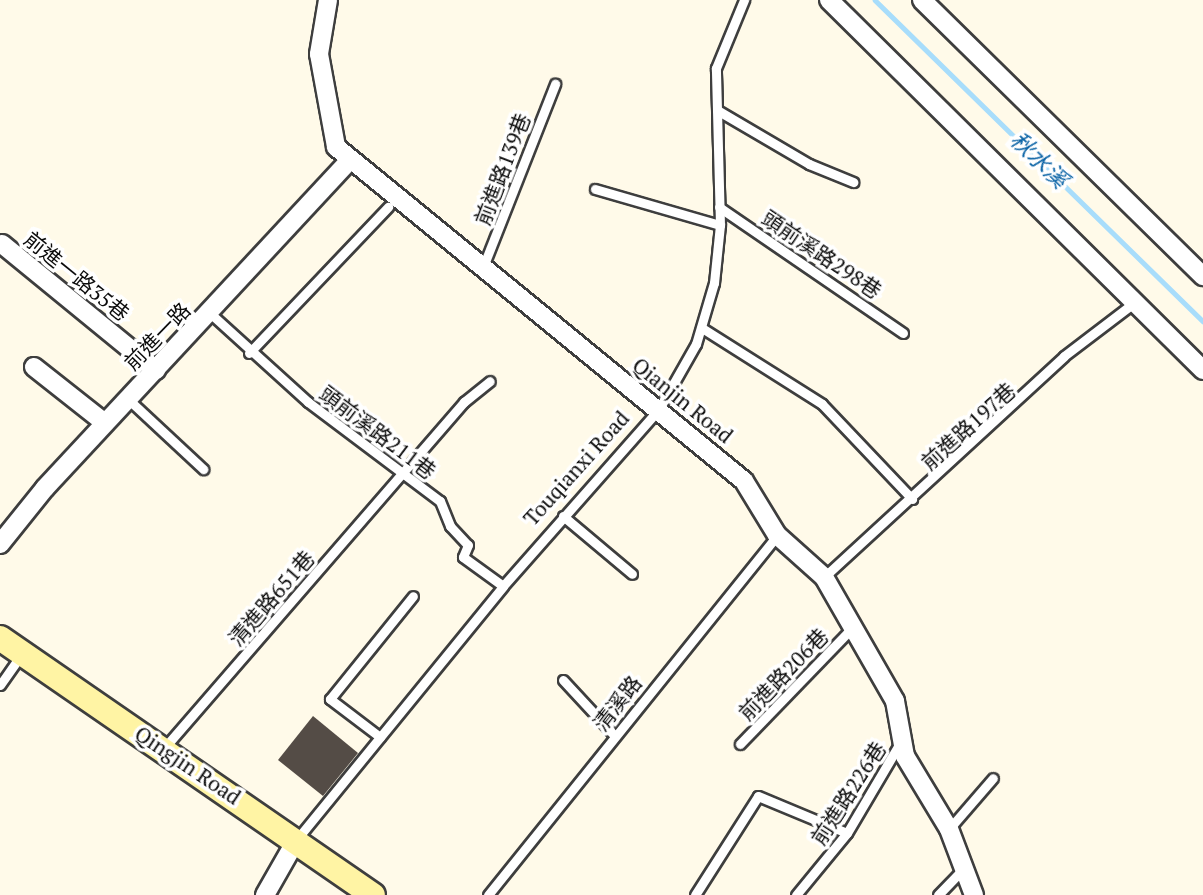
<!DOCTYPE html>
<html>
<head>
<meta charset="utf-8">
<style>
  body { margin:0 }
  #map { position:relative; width:1203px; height:895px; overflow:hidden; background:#fffae9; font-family:"PT Serif","Noto Sans TC",serif }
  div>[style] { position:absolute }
  .stream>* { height:4.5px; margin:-2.25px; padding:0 2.25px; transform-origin:2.25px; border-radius:2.25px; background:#a8ddfb }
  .building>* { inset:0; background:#544c46 }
  .roads { filter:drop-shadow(2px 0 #3e3e3e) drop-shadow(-2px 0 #3e3e3e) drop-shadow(0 2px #3e3e3e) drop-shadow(0 -2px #3e3e3e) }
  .lane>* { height:9px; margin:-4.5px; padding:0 4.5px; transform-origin:4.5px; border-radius:4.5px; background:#fff }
  .street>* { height:18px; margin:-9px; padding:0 9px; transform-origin:9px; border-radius:9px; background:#fff }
  .secondary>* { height:24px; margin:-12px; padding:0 12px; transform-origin:12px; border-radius:12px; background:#fff4a4 }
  span { translate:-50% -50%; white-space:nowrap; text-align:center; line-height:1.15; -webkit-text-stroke:7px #fff; paint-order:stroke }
  .street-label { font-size:21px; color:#0b0b0b }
  .water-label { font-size:23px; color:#0b64a6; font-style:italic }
</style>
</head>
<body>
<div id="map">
  <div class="stream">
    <i style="left:875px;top:0;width:459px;rotate:44.4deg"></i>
  </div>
  <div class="building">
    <i style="clip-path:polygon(313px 716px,358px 753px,323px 796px,278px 760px)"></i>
  </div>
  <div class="roads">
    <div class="lane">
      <i style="left:717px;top:110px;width:107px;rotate:30.4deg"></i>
      <i style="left:809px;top:164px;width:48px;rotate:22.2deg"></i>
      <i style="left:595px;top:189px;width:130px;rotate:16.1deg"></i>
      <i style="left:719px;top:207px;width:223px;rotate:34.4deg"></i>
      <i style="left:483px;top:267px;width:197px;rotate:-68.5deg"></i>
      <i style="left:211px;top:314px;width:131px;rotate:42.2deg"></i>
      <i style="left:308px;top:402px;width:165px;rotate:36.9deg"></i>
      <i style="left:440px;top:501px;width:27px;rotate:68deg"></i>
      <i style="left:450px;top:526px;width:26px;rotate:47deg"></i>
      <i style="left:468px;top:545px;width:13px;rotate:113deg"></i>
      <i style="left:463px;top:557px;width:49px;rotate:35.9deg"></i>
      <i style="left:702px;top:328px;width:142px;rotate:32.3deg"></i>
      <i style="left:822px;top:404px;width:131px;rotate:46.5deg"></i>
      <i style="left:249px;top:353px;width:202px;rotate:-46.4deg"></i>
      <i style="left:128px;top:399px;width:103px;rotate:43deg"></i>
      <i style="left:563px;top:516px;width:90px;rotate:40deg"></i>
      <i style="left:824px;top:577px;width:326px;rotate:-42.6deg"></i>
      <i style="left:1064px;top:356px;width:89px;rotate:-37.3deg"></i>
      <i style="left:563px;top:680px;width:75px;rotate:47.2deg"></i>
      <i style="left:0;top:685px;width:35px;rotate:-55deg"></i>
      <i style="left:380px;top:737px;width:63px;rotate:-142.8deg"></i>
      <i style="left:330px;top:699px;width:132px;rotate:-51.1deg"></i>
      <i style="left:740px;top:744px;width:161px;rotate:-46deg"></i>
      <i style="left:165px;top:747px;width:457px;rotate:-49.1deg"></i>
      <i style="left:464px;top:402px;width:33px;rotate:-39deg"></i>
      <i style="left:949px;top:829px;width:67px;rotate:-49.2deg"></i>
      <i style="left:297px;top:839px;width:326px;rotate:-50.8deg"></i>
      <i style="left:503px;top:586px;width:236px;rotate:-48.6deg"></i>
      <i style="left:659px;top:409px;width:75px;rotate:-60.4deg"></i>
      <i style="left:696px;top:344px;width:64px;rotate:-73.6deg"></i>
      <i style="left:714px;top:283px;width:58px;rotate:-84.1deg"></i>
      <i style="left:720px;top:225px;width:157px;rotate:-91.5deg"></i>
      <i style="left:716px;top:68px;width:74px;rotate:-67.6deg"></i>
      <i style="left:488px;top:895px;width:462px;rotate:-51.2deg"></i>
      <i style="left:695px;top:895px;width:117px;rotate:-57.5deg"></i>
      <i style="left:758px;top:796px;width:96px;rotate:22.6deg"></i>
      <i style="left:796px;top:895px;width:80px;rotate:-50.6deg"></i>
      <i style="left:847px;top:833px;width:104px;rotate:-59.5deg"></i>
      <i style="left:938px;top:895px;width:36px;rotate:-46deg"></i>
    </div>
    <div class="street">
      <i style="left:328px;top:0;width:55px;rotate:99.5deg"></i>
      <i style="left:319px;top:54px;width:95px;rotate:79.6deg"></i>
      <i style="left:336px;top:147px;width:527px;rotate:39.3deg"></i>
      <i style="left:744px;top:481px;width:63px;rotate:58.6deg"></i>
      <i style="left:777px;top:535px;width:63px;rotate:41.8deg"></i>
      <i style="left:824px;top:577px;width:143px;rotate:60.2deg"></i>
      <i style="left:895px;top:701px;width:56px;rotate:79.7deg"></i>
      <i style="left:905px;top:756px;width:85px;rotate:58.9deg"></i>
      <i style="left:949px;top:829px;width:71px;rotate:69.3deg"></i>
      <i style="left:829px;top:0;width:526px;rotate:44.69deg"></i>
      <i style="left:922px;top:0;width:394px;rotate:44.5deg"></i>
      <i style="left:2px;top:244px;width:199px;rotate:39.3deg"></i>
      <i style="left:34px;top:367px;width:90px;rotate:38.3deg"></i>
      <i style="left:0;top:544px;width:72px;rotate:-51.2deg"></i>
      <i style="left:45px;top:488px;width:445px;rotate:-47.1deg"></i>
      <i style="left:265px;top:895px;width:64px;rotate:-60.3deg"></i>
    </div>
    <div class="secondary">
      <i style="left:0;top:638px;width:453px;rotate:34.6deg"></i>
    </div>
  </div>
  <div class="street-label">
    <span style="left:502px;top:169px;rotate:-69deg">前進路139巷</span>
    <span style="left:822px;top:254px;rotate:34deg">頭前溪路298巷</span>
    <span style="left:77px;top:276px;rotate:39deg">前進一路35巷</span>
    <span style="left:157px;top:336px;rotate:-46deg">前進一路</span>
    <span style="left:683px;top:400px;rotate:39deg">Qianjin Road</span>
    <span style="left:968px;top:426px;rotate:-42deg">前進路197巷</span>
    <span style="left:378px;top:432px;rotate:37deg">頭前溪路211巷</span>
    <span style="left:576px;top:468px;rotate:-48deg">Touqianxi Road</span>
    <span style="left:271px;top:598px;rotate:-49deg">清進路651巷</span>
    <span style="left:783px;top:674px;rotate:-46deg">前進路206巷</span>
    <span style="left:617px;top:703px;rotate:-52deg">清溪路</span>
    <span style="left:188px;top:765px;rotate:34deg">Qingjin Road</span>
    <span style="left:848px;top:793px;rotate:-57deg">前進路226巷</span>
  </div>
  <div class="water-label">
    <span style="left:1039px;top:160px;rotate:44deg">秋水溪</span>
  </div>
</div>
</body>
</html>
